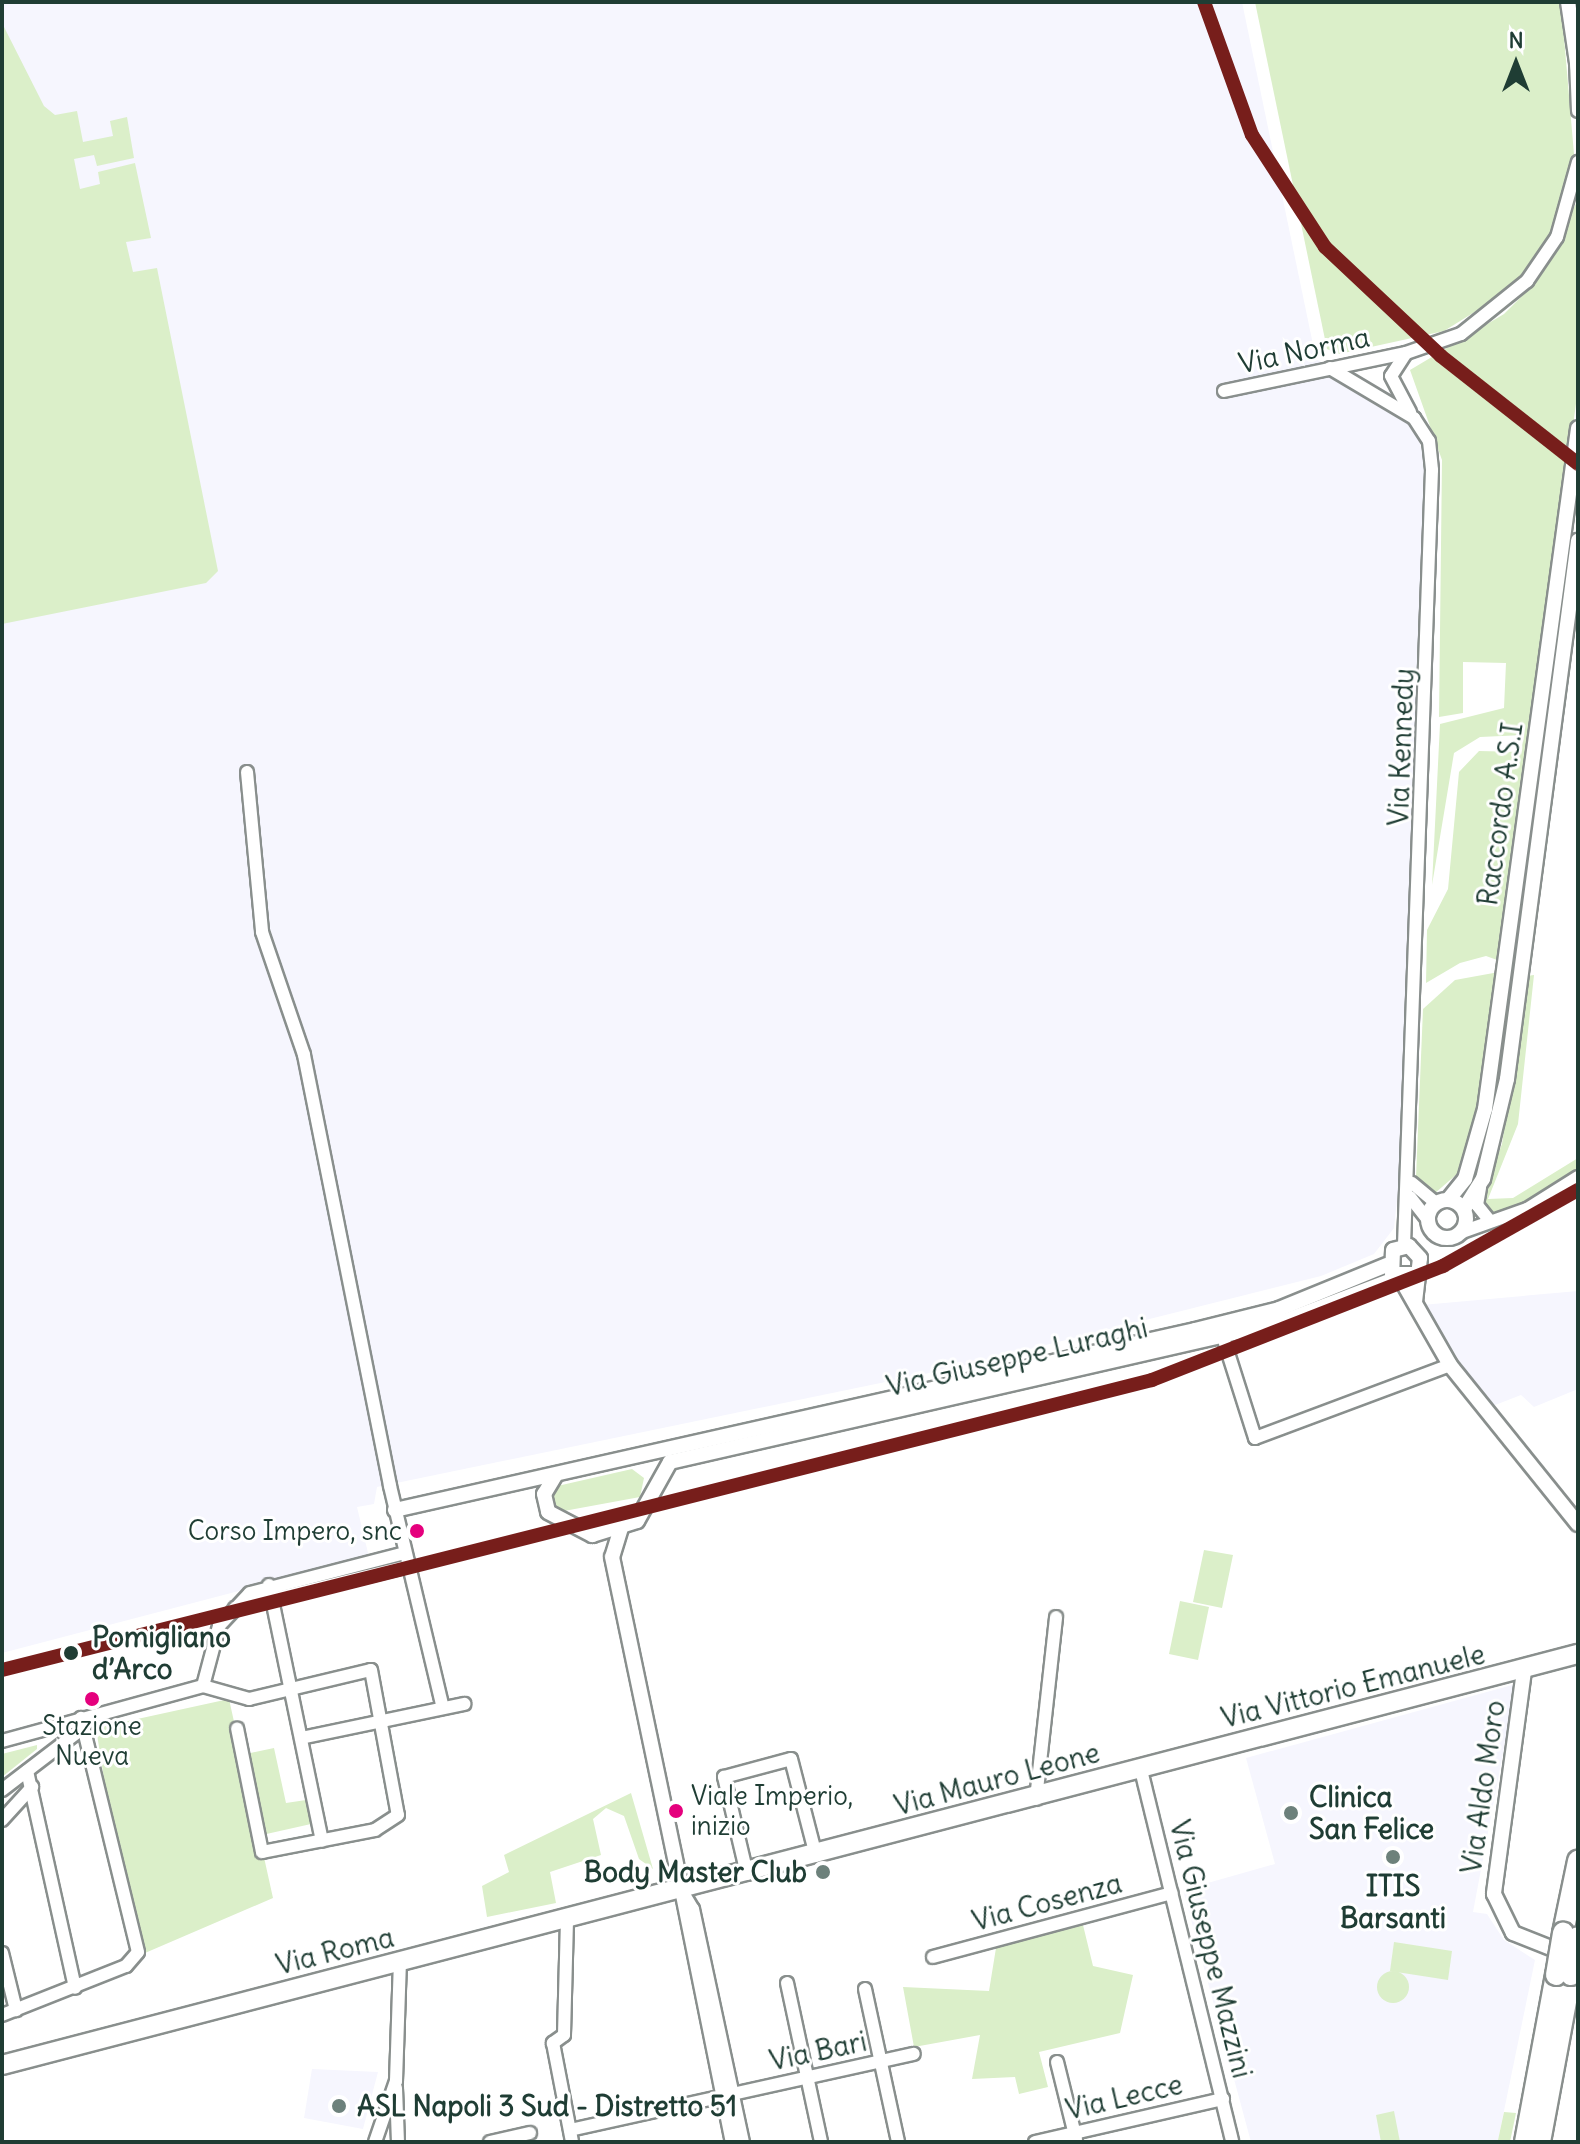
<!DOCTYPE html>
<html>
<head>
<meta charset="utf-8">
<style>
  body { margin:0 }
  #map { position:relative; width:1580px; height:2144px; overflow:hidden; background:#fff; font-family:Delius,sans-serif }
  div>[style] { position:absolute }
  .built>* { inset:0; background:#f6f6fe }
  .green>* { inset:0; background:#dbefc9 }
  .round { border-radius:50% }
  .roads { filter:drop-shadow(2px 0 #898f8d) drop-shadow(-2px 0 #898f8d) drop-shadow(0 2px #898f8d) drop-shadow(0 -2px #898f8d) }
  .minor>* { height:12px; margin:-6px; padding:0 6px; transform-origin:6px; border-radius:6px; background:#fff }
  .tertiary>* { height:14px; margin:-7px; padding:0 7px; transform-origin:7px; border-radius:7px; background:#fff }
  .tertiary>.ring { margin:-7px; padding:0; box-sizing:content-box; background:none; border:14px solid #fff; border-radius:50% }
  .primary>* { height:18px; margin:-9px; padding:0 9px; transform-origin:9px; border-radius:9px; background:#fff }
  .trunk>* { height:20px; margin:-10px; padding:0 10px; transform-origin:10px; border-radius:10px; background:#fff }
  .bridges { filter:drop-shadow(2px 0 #898f8d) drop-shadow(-2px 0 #898f8d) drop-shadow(0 2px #898f8d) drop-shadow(0 -2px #898f8d) }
  .trunk-bridge>* { height:20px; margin:-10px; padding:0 10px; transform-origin:10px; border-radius:10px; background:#fff }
  .rail-1>* { height:14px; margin:-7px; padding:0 7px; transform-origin:7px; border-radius:7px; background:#771e1b }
  .dots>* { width:22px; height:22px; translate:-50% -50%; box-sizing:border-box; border:4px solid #fff; border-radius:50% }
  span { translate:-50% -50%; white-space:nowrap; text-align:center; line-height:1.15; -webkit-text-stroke:6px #fff; paint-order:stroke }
  .bus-label { font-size:26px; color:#1f3d34 }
  .right { translate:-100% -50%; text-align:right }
  .left { translate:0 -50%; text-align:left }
  .street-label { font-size:28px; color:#1f3d34 }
  .stop-label { font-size:28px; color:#1f3d34; font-weight:700 }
  .poi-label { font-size:28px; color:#1f3d34; font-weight:700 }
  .frame { position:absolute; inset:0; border:4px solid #1f3d34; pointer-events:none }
  .north { position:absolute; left:1476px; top:24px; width:80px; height:80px; -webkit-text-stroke:6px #fff; paint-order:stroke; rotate:0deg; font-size:22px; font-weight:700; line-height:32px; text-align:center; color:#1f3d34 }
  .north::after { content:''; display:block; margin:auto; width:28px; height:36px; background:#1f3d34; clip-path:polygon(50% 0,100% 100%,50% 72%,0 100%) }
</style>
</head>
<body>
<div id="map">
  <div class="built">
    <i style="clip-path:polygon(2px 2px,1242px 2px,1316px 359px,1414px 418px,1434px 505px,1419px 656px,1400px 1172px,1394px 1228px,1374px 1254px,1321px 1276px,958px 1367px,377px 1487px,374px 1504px,357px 1507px,369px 1557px,2px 1653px)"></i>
    <i style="clip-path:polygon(1578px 1291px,1578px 1389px,1534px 1407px,1521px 1395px,1490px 1407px,1422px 1305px)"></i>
    <i style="clip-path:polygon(1516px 1684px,1473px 1912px,1487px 1914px,1504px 1940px,1535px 1960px,1498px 2140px,1251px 2142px,1183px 1890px,1275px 1864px,1246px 1758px)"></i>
    <i style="clip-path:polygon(312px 2069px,378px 2072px,363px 2129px,304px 2118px)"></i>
  </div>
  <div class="green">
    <i style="clip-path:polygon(1255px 2px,1561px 2px,1575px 166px,1556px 227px,1510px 290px,1444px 331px,1339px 354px,1327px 349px)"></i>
    <i style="clip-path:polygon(2px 23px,44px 106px,55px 115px,77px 111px,83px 142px,113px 136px,110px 121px,127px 117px,134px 158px,97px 166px,94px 155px,74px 159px,80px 189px,100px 184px,98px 172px,135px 163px,151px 238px,126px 242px,133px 272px,157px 268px,218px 571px,206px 583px,2px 624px)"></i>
    <i style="clip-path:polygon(1578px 200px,1578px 389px,1500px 961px,1486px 956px,1460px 963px,1426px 983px,1427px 930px,1448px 889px,1459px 772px,1479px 751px,1521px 752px,1524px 735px,1480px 737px,1454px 753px,1432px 885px,1440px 724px,1504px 708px,1506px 663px,1463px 662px,1463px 713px,1439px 717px,1442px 460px,1410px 370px,1504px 314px,1533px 285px)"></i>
    <i style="clip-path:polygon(1499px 972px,1480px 1120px,1465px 1167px,1434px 1194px,1416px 1178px,1423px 1009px,1455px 980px)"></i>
    <i style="clip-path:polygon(1534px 975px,1518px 1124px,1488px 1199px,1513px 1198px,1578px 1158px,1578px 1168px,1517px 1207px,1492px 1214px,1482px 1205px,1484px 1190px,1502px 1144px,1526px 976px)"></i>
    <i style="clip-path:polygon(632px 1469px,644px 1478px,640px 1497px,553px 1513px,553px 1487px)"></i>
    <i style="clip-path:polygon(1204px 1550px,1233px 1555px,1222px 1608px,1193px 1602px)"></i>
    <i style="clip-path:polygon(1180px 1601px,1209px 1607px,1198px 1660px,1169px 1654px)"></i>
    <i style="clip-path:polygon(229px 1699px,273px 1898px,145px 1953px,127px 1873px,119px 1874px,96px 1728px)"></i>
    <i style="clip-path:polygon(37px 1745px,37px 1749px,2px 1777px,2px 1754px)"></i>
    <i style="clip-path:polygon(274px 1748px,286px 1803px,306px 1800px,311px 1824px,262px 1835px,246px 1754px)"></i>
    <i style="clip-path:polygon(631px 1793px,653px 1869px,639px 1859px,624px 1816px,606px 1808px,593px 1819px,601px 1855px,550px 1872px,556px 1903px,487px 1917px,482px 1886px,509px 1872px,504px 1855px)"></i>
    <i style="clip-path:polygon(1083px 1925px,1093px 1966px,1133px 1975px,1120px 2033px,1039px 2052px,1048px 2087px,1019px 2094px,1015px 2077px,972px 2079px,980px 2035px,914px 2047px,903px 1987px,989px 1991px,996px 1948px)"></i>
    <i style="clip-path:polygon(1394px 1942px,1452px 1951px,1448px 1980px,1390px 1971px)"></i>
    <i class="round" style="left:1377px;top:1971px;width:32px;height:32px"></i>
    <i style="clip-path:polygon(1394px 2111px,1400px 2142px,1381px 2142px,1376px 2115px)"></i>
    <i style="clip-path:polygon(1504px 2112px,1516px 2113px,1510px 2142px,1489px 2142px,1498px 2140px)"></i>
  </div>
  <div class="roads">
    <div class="minor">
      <i style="left:1576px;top:61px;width:50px;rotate:87.7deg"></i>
      <i style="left:1406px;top:353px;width:27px;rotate:123deg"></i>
      <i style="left:1391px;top:376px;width:41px;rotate:62.2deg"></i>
      <i style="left:1330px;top:368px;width:98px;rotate:30.8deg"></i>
      <i style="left:1414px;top:418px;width:27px;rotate:57deg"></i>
      <i style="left:1429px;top:441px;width:29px;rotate:84deg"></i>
      <i style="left:1432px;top:470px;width:777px;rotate:92.07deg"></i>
      <i style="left:1224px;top:391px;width:186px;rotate:-11.8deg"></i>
      <i style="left:1406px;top:353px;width:58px;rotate:-19.1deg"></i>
      <i style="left:1461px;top:334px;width:85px;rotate:-38.8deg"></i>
      <i style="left:1527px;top:281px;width:53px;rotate:-55.7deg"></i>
      <i style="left:1557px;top:237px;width:78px;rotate:-74.4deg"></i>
      <i style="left:247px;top:772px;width:161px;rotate:84.6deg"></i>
      <i style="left:262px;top:932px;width:130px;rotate:71.1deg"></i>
      <i style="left:304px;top:1055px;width:439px;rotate:78.7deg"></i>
      <i style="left:390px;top:1486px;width:228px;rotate:76.6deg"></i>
      <i style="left:1412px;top:1183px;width:31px;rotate:40deg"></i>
      <i style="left:1480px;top:1188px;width:17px;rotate:100deg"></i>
      <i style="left:1477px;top:1205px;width:19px;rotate:51deg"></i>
      <i style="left:1410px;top:1197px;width:29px;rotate:52deg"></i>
      <i style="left:1462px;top:1232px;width:69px;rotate:-19.5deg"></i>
      <i style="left:1527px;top:1209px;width:60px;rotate:-32.1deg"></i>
      <i style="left:1223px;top:1337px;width:106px;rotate:72.4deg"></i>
      <i style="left:1255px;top:1438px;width:208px;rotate:-20.5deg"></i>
      <i style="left:269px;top:1585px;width:261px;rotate:78.3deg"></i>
      <i style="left:235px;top:1608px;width:178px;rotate:-13.6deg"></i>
      <i style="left:203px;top:1686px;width:62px;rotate:-75.1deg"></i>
      <i style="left:219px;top:1626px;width:45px;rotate:-46.8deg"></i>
      <i style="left:250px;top:1593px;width:160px;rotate:-14.5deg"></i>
      <i style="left:301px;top:1738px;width:167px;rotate:-11.8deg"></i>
      <i style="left:2px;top:1741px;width:208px;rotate:-15.3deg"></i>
      <i style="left:203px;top:1686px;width:48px;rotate:15.8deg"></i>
      <i style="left:249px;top:1699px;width:125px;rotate:-13.4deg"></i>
      <i style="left:371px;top:1670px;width:147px;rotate:79.5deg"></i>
      <i style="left:398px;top:1815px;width:27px;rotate:147deg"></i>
      <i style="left:375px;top:1830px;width:115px;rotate:169deg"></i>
      <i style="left:262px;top:1852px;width:126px;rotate:-101.4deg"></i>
      <i style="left:1141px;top:1770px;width:382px;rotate:76.2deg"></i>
      <i style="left:27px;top:1771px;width:222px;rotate:77.5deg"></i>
      <i style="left:2px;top:1790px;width:102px;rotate:-37.4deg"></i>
      <i style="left:1036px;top:1799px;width:183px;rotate:-83.7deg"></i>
      <i style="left:2px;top:1820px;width:45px;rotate:-47.7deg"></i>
      <i style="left:747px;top:1874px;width:100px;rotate:-103.3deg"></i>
      <i style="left:724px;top:1777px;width:69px;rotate:-15deg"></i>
      <i style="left:791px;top:1759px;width:100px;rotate:75.5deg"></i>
      <i style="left:682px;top:1891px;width:21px;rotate:59deg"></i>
      <i style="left:693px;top:1909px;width:238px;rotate:77.9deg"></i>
      <i style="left:682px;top:1895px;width:252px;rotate:78.6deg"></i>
      <i style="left:567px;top:1920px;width:115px;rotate:91.5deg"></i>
      <i style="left:564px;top:2035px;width:14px;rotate:144deg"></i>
      <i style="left:553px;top:2043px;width:101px;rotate:79.1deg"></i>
      <i style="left:2px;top:1953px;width:59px;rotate:76.2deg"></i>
      <i style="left:933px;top:1957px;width:247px;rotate:-15deg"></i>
      <i style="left:787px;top:1983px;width:163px;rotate:77.9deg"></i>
      <i style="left:865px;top:1989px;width:157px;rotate:77.8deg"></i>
      <i style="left:2px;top:2015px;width:133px;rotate:-21.6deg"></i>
      <i style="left:126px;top:1966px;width:18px;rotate:-49deg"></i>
      <i style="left:138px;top:1952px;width:241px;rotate:-103.7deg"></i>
      <i style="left:1057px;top:2062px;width:79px;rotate:76.1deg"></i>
      <i style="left:396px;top:2088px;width:54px;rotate:87.9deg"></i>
      <i style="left:570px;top:2130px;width:352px;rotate:-12.5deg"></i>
      <i style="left:375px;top:2142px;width:65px;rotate:-71deg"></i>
      <i style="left:396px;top:2081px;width:118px;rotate:-88.1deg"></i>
      <i style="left:490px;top:2142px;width:41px;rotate:-12.7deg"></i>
      <i style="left:1035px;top:2142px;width:193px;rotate:-12.9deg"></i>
    </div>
    <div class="tertiary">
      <i style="left:1568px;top:2px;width:69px;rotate:81.6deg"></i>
      <i class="ring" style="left:1428px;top:1200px;width:24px;height:24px"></i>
      <i style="left:1448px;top:1200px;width:27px;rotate:-51deg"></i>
      <i style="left:1465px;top:1179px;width:73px;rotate:-74.1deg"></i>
      <i style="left:1485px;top:1109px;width:687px;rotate:-82.22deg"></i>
      <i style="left:1464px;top:1209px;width:36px;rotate:-58deg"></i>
      <i style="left:1483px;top:1179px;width:103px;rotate:-76.5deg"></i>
      <i style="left:1507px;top:1079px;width:543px;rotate:-82.48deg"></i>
      <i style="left:1401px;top:1279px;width:99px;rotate:60.3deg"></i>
      <i style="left:1450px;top:1365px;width:204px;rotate:51.2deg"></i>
      <i style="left:1415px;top:1302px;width:44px;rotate:-83.5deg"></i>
      <i style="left:1420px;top:1258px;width:16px;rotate:-133deg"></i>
      <i style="left:1409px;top:1246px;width:16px;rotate:166deg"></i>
      <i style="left:1393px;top:1250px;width:24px;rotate:92deg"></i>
      <i style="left:1392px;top:1274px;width:24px"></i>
      <i style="left:555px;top:1476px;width:21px;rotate:121deg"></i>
      <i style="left:544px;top:1494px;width:18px;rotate:77deg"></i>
      <i style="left:548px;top:1512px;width:50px;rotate:27.6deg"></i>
      <i style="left:592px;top:1535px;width:47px;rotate:-17.3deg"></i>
      <i style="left:637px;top:1521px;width:68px;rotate:-60.8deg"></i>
      <i style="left:670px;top:1462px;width:628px;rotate:-12.89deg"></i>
      <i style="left:1282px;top:1322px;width:123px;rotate:-20.9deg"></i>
      <i style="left:395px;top:1510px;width:820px;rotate:-12.68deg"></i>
      <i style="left:1195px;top:1330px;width:87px;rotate:-14deg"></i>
      <i style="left:1279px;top:1309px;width:117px;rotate:-22.2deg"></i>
      <i style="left:621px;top:1528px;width:30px;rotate:107deg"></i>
      <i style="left:612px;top:1557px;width:341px;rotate:78.2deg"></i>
      <i style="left:1524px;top:1671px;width:225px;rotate:97.7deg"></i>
      <i style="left:1494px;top:1894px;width:43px;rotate:64deg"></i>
      <i style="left:1513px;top:1933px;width:57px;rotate:21.6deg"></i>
    </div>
    <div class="primary">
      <i style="left:2px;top:2065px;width:1629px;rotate:-14.62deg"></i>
    </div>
    <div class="trunk">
      <i style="left:1563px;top:1933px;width:74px;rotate:-78.2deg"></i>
      <i style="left:1525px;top:2142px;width:170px;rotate:-79.5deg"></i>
      <i style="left:1540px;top:2142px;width:170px;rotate:-79.5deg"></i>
    </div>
  </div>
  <div class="bridges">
    <div class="trunk-bridge">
      <i style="left:1556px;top:1975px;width:43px;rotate:-80.5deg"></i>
      <i style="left:1571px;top:1975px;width:38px;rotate:-81deg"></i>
    </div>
  </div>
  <div class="rail-1">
    <i style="left:1204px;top:2px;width:141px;rotate:70.2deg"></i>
    <i style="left:1252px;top:135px;width:134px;rotate:56.9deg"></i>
    <i style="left:1325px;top:247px;width:159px;rotate:43.2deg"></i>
    <i style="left:1441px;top:356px;width:174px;rotate:38.2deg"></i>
    <i style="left:2px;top:1670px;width:1186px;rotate:-14.15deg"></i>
    <i style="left:1152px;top:1380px;width:313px;rotate:-21.4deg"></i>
    <i style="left:1443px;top:1266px;width:155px;rotate:-29.4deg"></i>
  </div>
  <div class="dots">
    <i style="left:417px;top:1531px;background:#e5007d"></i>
    <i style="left:71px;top:1653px;background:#1f3d34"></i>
    <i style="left:92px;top:1699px;background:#e5007d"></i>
    <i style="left:676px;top:1811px;background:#e5007d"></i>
    <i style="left:1291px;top:1813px;background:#6d817b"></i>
    <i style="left:1393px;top:1857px;background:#6d817b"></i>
    <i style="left:823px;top:1872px;background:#6d817b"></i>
    <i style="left:339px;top:2106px;background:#6d817b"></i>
  </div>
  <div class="bus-label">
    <span class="right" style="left:402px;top:1531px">Corso Impero, snc</span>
    <span style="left:92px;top:1741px">Stazione<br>Nueva</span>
    <span class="left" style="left:691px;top:1811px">Viale Imperio,<br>inizio</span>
  </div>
  <div class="street-label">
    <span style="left:1304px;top:350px;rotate:-12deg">Via Norma</span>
    <span style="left:1401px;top:747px;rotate:-88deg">Via Kennedy</span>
    <span style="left:1500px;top:814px;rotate:-82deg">Raccordo A.S.I</span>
    <span style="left:1017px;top:1357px;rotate:-13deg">Via Giuseppe Luraghi</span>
    <span style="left:1353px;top:1686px;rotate:-14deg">Via Vittorio Emanuele</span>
    <span style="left:997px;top:1779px;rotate:-15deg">Via Mauro Leone</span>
    <span style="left:1483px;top:1787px;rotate:-82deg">Via Aldo Moro</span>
    <span style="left:1047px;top:1902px;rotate:-15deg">Via Cosenza</span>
    <span style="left:1211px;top:1949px;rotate:76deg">Via Giuseppe Mazzini</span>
    <span style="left:335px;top:1951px;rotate:-14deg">Via Roma</span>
    <span style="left:818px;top:2051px;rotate:-12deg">Via Bari</span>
    <span style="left:1124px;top:2097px;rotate:-13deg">Via Lecce</span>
  </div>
  <div class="stop-label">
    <span class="left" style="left:92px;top:1653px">Pomigliano<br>d’Arco</span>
  </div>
  <div class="poi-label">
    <span class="left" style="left:1309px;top:1813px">Clinica<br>San Felice</span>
    <span class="right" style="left:807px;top:1872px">Body Master Club</span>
    <span style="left:1393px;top:1902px">ITIS<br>Barsanti</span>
    <span class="left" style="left:357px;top:2106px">ASL Napoli 3 Sud - Distretto 51</span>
  </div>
  <div class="frame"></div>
  <div class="north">N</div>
</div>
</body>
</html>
